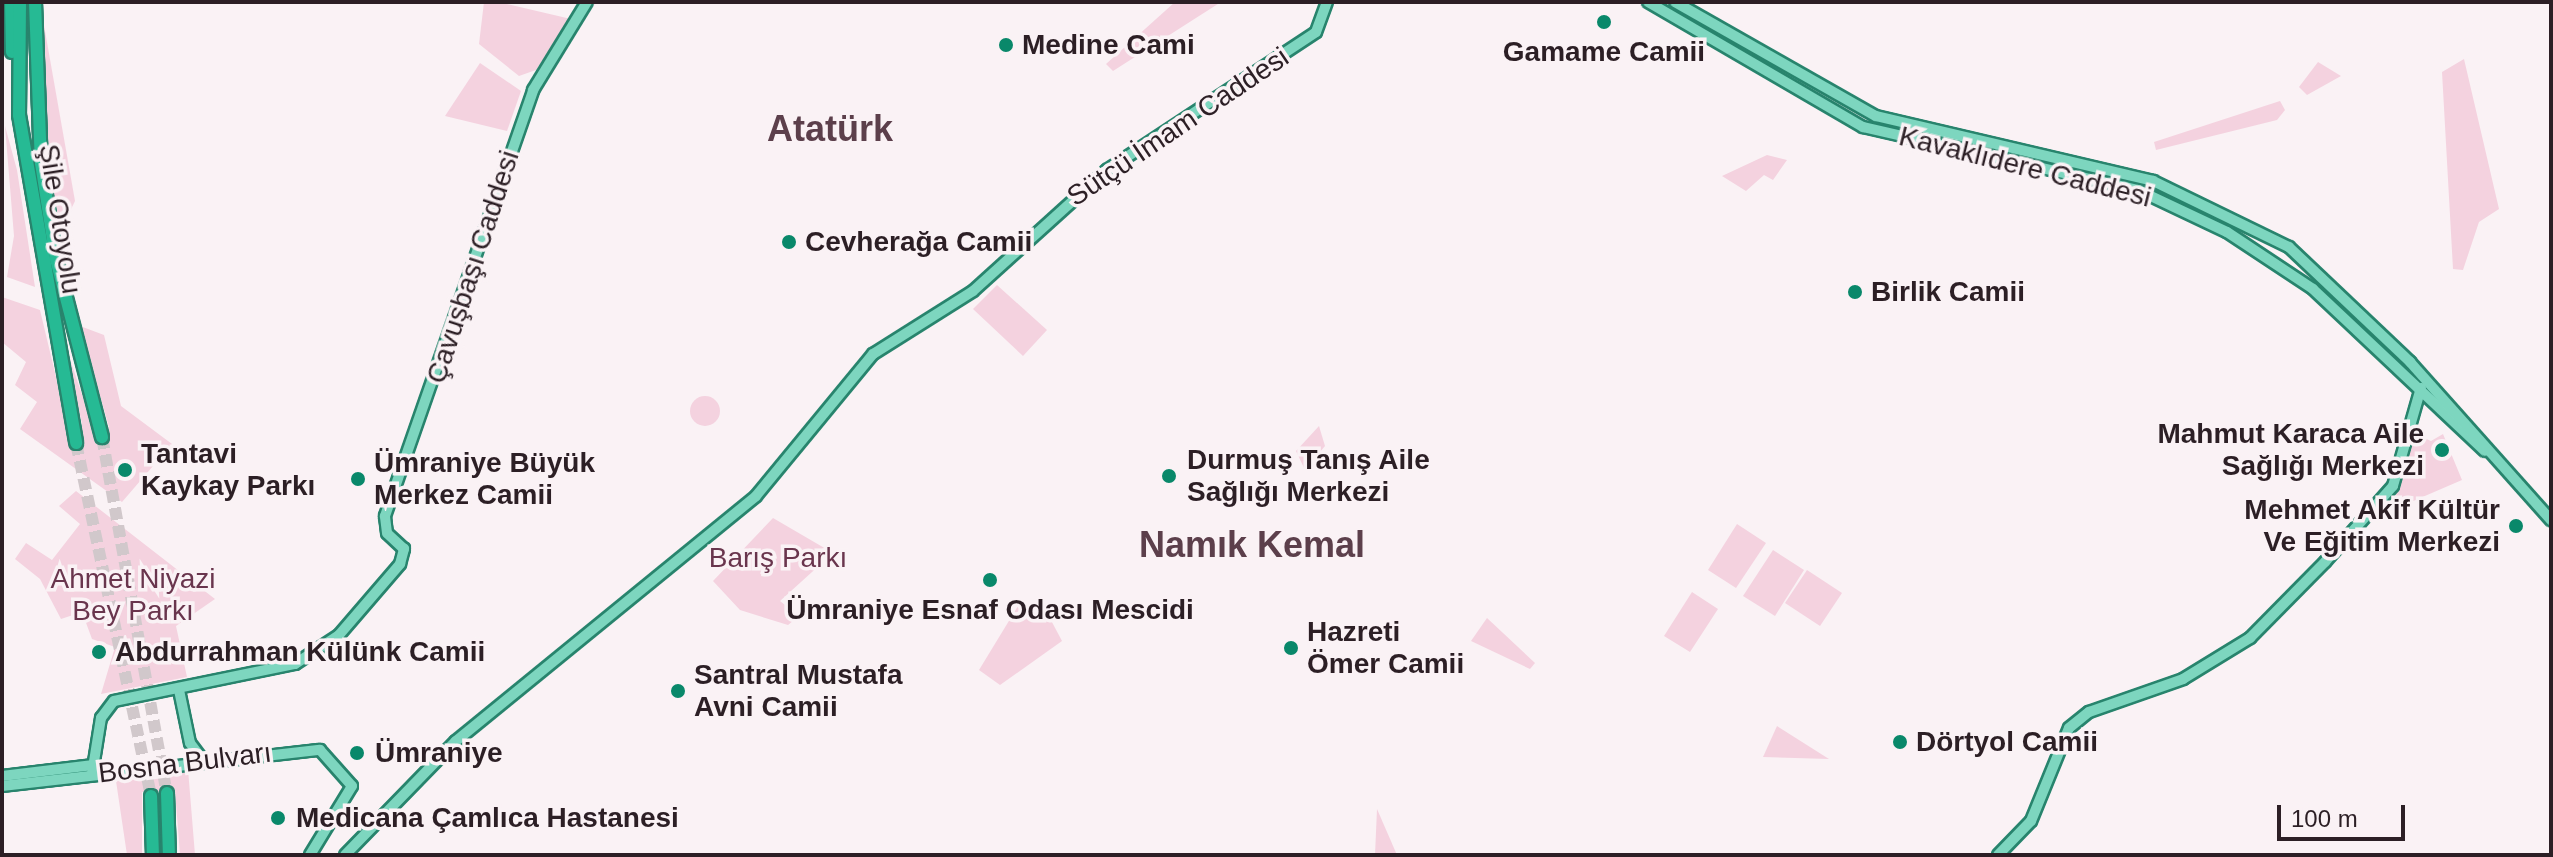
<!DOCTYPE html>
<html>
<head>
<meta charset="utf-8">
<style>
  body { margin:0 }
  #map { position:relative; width:2553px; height:857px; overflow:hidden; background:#faf2f5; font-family:Helvetica,sans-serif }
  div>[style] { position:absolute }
  .green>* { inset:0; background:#f4d2df }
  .round { border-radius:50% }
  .highway-tunnel>* { height:12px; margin-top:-6px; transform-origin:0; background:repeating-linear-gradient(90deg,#d1c8cb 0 12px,transparent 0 18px) }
  .roads { filter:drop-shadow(2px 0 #28846d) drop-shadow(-2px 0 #28846d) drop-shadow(0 2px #28846d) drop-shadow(0 -2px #28846d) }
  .major>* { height:10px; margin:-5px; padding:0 5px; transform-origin:5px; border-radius:5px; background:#7dd6bf }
  .highway>* { height:12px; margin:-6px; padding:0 6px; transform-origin:6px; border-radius:6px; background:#26ba94 }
  .dots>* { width:22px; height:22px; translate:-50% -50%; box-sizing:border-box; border:4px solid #faf2f5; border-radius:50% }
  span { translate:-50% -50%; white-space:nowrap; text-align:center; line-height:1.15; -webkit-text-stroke:7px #faf2f5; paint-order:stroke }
  .poi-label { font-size:28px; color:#2c1f25; font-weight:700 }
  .left { translate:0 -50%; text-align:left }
  .right { translate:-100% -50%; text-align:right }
  .street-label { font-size:28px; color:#2c1f25 }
  .park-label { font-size:28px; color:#69354d }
  .district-label { font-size:36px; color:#5c3f4b; font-weight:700 }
  .frame { position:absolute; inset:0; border:4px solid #2c1f25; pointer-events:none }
  .scale { position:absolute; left:2277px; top:805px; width:128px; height:36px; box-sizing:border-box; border:4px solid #2c1f25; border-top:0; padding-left:10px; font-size:24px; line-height:28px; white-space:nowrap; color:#2c1f25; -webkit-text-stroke:6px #faf2f5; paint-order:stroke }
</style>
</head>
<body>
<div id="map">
  <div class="green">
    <i style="clip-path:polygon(484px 2px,498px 2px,571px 19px,536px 70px,519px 76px,479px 44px)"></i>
    <i style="clip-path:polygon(1175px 2px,1221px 2px,1113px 71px,1106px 64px)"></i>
    <i style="clip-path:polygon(42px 14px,75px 201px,59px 235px,43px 118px)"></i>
    <i style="clip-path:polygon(2464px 59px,2499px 209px,2479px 222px,2463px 270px,2453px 269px,2442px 72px)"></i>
    <i style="clip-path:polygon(2318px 62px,2341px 76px,2307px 95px,2299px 87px)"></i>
    <i style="clip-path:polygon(480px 63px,521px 91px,507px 131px,445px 116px)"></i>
    <i style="clip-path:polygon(2280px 101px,2285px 110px,2277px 120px,2156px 150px,2154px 142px)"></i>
    <i style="clip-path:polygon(5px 126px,17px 170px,35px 287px,7px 277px,14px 236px)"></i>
    <i style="clip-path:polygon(1767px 155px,1787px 160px,1773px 180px,1764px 175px,1746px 191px,1722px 176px)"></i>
    <i style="clip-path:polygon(997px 285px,1047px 330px,1023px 356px,973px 309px)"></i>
    <i style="clip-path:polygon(2px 297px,40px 310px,71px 440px,80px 439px,82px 423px,55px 315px,95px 433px,109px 427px,80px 326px,104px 335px,121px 406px,172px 444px,122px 502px,20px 429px,37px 402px,15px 385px,26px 362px,2px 342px)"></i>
    <i class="round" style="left:690px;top:396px;width:30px;height:30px"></i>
    <i style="clip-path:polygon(1319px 426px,1325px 446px,1305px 470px,1296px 451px)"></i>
    <i style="clip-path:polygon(2415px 434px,2431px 441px,2443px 434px,2462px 480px,2397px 508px,2391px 499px)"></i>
    <i style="clip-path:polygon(76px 491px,215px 599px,176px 626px,187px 677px,101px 694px,115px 647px,92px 639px,82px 612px,61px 619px,40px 579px,15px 559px,26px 543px,52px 560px,80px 524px,59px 506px)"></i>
    <i style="clip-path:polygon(773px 518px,833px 553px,780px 601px,799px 616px,788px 625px,740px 610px,713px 581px)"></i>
    <i style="clip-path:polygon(1737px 524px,1766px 543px,1736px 588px,1708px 570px)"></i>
    <i style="clip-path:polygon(1773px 550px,1804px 570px,1775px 616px,1743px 596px)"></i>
    <i style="clip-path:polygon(1807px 570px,1842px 593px,1820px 626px,1785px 603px)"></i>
    <i style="clip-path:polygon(1692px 592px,1718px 609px,1690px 652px,1664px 636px)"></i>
    <i style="clip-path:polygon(1018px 606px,1045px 609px,1062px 641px,1000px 685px,979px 670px)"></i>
    <i style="clip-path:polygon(1487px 618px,1535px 663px,1530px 669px,1471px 641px)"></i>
    <i style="clip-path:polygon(1777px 726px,1829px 759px,1763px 757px)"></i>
    <i style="clip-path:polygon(188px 769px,195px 855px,180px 855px,175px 790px,142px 792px,142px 855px,127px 855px,116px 781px)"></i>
    <i style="clip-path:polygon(1377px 809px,1397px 855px,1375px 855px)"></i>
  </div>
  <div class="highway-tunnel">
    <i style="left:102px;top:437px;width:362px;rotate:79.7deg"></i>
    <i style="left:76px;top:443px;width:361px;rotate:78deg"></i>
  </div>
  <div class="roads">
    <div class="major">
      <i style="left:1648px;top:2px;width:249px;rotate:30.2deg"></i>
      <i style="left:1863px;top:127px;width:282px;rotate:12.9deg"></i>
      <i style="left:2138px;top:190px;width:98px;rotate:25.3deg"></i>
      <i style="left:2227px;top:232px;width:103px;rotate:33.5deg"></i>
      <i style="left:2313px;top:289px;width:236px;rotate:43.3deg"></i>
      <i style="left:1675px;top:2px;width:231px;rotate:29.6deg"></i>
      <i style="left:1876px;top:116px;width:285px;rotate:13.2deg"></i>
      <i style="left:2153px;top:181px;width:151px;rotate:25.9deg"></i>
      <i style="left:2289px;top:247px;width:167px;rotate:43.5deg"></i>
      <i style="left:2410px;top:362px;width:212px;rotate:48.3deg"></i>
      <i style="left:179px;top:690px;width:54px;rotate:78.3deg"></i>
      <i style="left:190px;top:743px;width:20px;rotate:53deg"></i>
      <i style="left:92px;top:774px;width:57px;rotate:-80.9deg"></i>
      <i style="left:101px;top:718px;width:21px;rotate:-53deg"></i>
      <i style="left:114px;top:701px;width:185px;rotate:-11.6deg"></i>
      <i style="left:295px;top:664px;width:53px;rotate:-33.4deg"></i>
      <i style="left:339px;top:635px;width:94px;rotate:-49.3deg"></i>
      <i style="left:400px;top:564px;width:16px;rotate:-75deg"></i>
      <i style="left:404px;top:549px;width:23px;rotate:-137deg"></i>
      <i style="left:387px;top:533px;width:17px;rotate:-97deg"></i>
      <i style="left:385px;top:516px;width:451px;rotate:-70.8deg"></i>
      <i style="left:533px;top:90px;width:103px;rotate:-58.5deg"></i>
      <i style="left:2px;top:776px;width:92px;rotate:-6.9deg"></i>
      <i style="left:2px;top:786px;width:320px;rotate:-6.5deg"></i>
      <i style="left:320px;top:750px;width:48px;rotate:48.4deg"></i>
      <i style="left:352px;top:786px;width:81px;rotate:121.3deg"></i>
      <i style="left:345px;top:855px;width:159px;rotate:-45.8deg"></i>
      <i style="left:456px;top:741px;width:387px;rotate:-39.2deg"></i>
      <i style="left:756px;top:496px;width:184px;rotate:-50.5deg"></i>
      <i style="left:873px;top:354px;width:118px;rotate:-32.2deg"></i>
      <i style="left:973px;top:291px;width:181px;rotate:-42.1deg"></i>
      <i style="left:1107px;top:170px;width:250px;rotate:-33.4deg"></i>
      <i style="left:1316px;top:32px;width:32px;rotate:-70deg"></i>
      <i style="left:1998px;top:855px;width:47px;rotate:-45.9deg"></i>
      <i style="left:2031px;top:821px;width:100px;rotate:-67.8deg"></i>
      <i style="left:2069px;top:728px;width:26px;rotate:-39deg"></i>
      <i style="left:2089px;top:712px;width:100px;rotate:-19.3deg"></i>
      <i style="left:2183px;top:679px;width:79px;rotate:-31.5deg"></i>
      <i style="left:2250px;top:638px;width:107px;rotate:-45.4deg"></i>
      <i style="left:2325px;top:562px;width:102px;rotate:-48.2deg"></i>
      <i style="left:2393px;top:486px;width:102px;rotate:-74.1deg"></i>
    </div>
    <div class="highway">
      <i style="left:11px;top:2px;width:50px;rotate:88.9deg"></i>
      <i style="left:20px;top:2px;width:113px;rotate:90.5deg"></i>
      <i style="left:19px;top:115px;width:333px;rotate:80.1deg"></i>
      <i style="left:35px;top:2px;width:161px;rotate:87.9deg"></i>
      <i style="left:41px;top:163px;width:97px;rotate:81.1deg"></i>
      <i style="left:56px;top:259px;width:184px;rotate:75.5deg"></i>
      <i style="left:167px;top:793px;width:62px;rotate:88.2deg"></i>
      <i style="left:151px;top:796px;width:59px;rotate:88.1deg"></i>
    </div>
  </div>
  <div class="dots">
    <i style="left:1604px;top:22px;background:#09886a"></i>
    <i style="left:1006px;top:45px;background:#09886a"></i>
    <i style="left:789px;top:242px;background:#09886a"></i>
    <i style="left:1855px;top:292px;background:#09886a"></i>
    <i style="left:2442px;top:450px;background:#09886a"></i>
    <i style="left:125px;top:470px;background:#09886a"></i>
    <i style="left:1169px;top:476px;background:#09886a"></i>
    <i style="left:358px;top:479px;background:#09886a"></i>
    <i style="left:2516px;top:526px;background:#09886a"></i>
    <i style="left:990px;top:580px;background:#09886a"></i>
    <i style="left:1291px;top:648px;background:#09886a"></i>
    <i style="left:99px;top:652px;background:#09886a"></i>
    <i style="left:678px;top:691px;background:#09886a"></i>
    <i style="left:1900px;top:742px;background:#09886a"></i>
    <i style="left:357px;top:753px;background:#09886a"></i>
    <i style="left:278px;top:818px;background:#09886a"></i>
  </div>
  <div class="poi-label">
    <span class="left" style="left:1022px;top:45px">Medine Cami</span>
    <span style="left:1604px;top:52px">Gamame Camii</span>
    <span class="left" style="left:805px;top:242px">Cevherağa Camii</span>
    <span class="left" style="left:1871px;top:292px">Birlik Camii</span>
    <span class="right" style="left:2424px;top:450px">Mahmut Karaca Aile<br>Sağlığı Merkezi</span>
    <span class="left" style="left:141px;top:470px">Tantavi<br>Kaykay Parkı</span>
    <span class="left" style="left:1187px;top:476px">Durmuş Tanış Aile<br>Sağlığı Merkezi</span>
    <span class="left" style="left:374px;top:479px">Ümraniye Büyük<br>Merkez Camii</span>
    <span class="right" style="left:2500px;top:526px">Mehmet Akif Kültür<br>Ve Eğitim Merkezi</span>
    <span style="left:990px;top:610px">Ümraniye Esnaf Odası Mescidi</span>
    <span class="left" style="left:1307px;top:648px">Hazreti<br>Ömer Camii</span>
    <span class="left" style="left:115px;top:652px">Abdurrahman Külünk Camii</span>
    <span class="left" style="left:694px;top:691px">Santral Mustafa<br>Avni Camii</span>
    <span class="left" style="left:1916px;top:742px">Dörtyol Camii</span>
    <span class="left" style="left:375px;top:753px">Ümraniye</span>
    <span class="left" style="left:296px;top:818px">Medicana Çamlıca Hastanesi</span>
  </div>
  <div class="street-label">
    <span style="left:1178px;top:127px;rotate:-34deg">Sütçü İmam Caddesi</span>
    <span style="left:2025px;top:167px;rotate:14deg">Kavaklıdere Caddesi</span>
    <span style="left:60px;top:219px;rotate:81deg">Şile Otoyolu</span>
    <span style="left:473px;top:267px;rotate:-72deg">Çavuşbaşı Caddesi</span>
    <span style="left:185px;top:763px;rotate:-7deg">Bosna Bulvarı</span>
  </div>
  <div class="park-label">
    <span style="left:778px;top:558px">Barış Parkı</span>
    <span style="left:133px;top:595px">Ahmet Niyazi<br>Bey Parkı</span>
  </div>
  <div class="district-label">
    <span style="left:830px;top:129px">Atatürk</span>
    <span style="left:1252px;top:545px">Namık Kemal</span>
  </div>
  <div class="frame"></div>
  <div class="scale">100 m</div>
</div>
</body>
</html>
